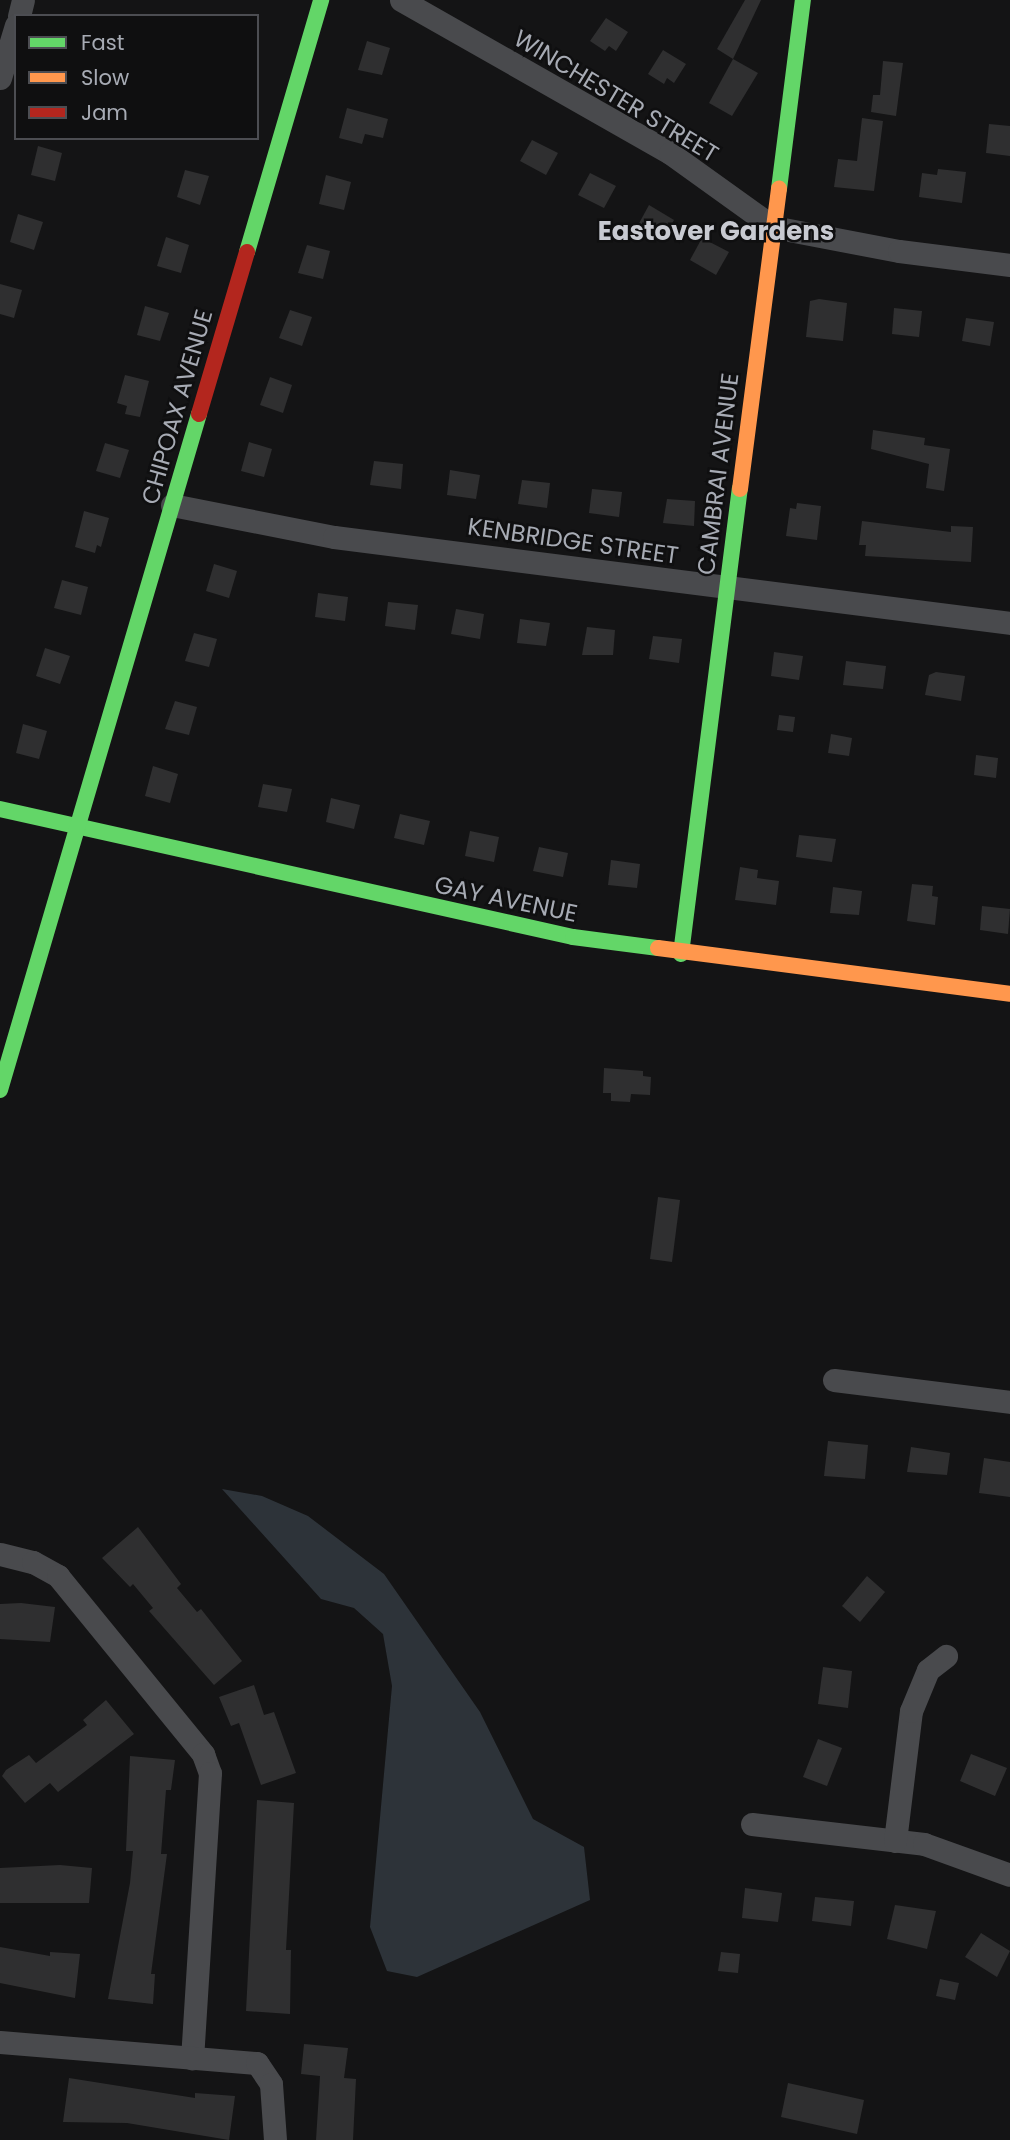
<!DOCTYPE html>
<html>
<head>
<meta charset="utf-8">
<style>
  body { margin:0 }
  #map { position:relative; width:1010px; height:2140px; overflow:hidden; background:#141415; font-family:Poppins,sans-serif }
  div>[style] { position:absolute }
  .water>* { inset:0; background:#2d3339 }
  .building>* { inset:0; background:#2f2f30 }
  .street>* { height:23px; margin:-11.5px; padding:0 11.5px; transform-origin:11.5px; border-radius:11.5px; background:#494a4d }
  .fast>* { height:16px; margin:-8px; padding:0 8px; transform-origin:8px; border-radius:8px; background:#63d668 }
  .slow>* { height:16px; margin:-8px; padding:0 8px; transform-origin:8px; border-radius:8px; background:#ff974d }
  .jam>* { height:16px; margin:-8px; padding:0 8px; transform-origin:8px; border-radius:8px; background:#b3261e }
  span { translate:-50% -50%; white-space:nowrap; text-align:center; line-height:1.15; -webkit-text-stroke:5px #0f0f10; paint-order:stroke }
  .street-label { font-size:24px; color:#a7abb4 }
  .neighbourhood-label { font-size:26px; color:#c8cad1; font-weight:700 }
  .legend { position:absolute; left:14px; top:14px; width:245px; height:126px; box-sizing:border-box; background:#0f0f10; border:2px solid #4c4d52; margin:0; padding:9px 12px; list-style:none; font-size:21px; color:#a7abb4 }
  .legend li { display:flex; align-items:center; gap:14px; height:35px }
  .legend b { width:35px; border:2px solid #4c4d52 }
</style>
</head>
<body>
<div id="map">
  <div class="water">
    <i style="clip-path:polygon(222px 1489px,262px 1496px,308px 1516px,384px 1574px,480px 1712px,533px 1819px,584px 1847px,590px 1900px,417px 1977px,387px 1971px,370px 1927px,392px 1686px,383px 1634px,354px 1608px,321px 1599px)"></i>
  </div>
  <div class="building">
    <i style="clip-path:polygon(745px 0,761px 0,733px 59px,717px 49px)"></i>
    <i style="clip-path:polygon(606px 18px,628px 32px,616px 51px,609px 46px,605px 51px,590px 41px)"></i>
    <i style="clip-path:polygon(367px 41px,390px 48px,382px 75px,358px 70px)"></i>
    <i style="clip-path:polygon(663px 50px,686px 64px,674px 83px,667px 78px,664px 84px,648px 74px)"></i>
    <i style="clip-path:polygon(733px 59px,758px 73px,732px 116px,709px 103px)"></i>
    <i style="clip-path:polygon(883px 61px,903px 63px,896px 116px,871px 112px,873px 95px,880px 95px)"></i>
    <i style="clip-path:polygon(347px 108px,388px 119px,383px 138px,365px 134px,362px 144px,339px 138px)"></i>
    <i style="clip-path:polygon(862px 118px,883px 121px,874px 191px,834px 187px,838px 159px,857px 161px)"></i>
    <i style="clip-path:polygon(989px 124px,1010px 126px,1010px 156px,986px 153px)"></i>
    <i style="clip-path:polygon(532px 140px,558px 153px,546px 175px,520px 161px)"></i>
    <i style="clip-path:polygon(38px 146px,62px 153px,55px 181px,31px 175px)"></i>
    <i style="clip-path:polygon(938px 169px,966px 172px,962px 203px,919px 197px,922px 173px,937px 175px)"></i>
    <i style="clip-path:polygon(185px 170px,209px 176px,200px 205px,177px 197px)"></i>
    <i style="clip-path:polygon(590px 173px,616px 186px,604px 208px,578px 195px)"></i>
    <i style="clip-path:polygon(326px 175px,351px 182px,344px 210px,319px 204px)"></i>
    <i style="clip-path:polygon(649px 205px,674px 220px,662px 241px,637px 227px)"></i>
    <i style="clip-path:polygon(18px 214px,43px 222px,34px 250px,10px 242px)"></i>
    <i style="clip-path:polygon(166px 237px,189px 245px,181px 273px,157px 266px)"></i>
    <i style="clip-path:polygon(702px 238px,729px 252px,716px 275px,690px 260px)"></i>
    <i style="clip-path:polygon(307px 245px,330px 251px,323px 279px,298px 273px)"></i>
    <i style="clip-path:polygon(0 284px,22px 290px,14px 318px,0 314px)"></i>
    <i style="clip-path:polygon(819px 299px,847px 303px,843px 341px,806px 337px,810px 301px)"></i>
    <i style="clip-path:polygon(145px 306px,169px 313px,160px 341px,137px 335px)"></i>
    <i style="clip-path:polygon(894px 308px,922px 311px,919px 337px,892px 334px)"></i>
    <i style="clip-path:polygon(290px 310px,312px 317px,302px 346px,279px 338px)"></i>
    <i style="clip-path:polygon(966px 318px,994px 322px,990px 346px,962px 341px)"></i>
    <i style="clip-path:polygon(125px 375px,149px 381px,140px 417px,125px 414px,127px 406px,117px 403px)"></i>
    <i style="clip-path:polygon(270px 377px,292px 385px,283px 413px,260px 405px)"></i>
    <i style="clip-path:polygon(873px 430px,925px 438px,924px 445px,950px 449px,944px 491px,926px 488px,929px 464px,871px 449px)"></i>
    <i style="clip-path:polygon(249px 442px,272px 449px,264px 477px,241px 471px)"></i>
    <i style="clip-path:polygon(105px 443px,129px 450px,120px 478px,96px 471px)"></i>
    <i style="clip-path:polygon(374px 461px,403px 464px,401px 489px,370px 485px)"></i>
    <i style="clip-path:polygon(450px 470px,480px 475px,476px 499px,447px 495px)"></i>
    <i style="clip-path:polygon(522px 480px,550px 483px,547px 508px,518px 504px)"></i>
    <i style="clip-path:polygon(592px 489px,622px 492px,619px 517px,589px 513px)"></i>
    <i style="clip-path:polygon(667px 499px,695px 501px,694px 526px,663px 523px)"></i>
    <i style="clip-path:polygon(797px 503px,821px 506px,817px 540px,786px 536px,790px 508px,796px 509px)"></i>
    <i style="clip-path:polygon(84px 511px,109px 518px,101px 547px,97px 545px,95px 553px,75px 547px)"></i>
    <i style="clip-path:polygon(862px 521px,951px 532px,951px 526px,973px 527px,971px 562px,865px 556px,866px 545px,859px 545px)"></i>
    <i style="clip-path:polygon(214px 564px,237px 571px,229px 598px,206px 591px)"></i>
    <i style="clip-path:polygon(62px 580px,88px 587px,81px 615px,54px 608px)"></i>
    <i style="clip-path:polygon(318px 593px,348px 597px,345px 621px,315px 617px)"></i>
    <i style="clip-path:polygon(388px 602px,418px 605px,415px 630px,385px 626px)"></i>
    <i style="clip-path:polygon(456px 609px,484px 614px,480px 639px,451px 634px)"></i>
    <i style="clip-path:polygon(520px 619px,550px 623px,546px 646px,517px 643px)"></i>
    <i style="clip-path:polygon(587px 627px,615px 630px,613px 655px,582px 655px)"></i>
    <i style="clip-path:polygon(194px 633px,217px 639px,209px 667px,185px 661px)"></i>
    <i style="clip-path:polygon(653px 636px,682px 639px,679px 663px,649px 659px)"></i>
    <i style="clip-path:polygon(45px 648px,70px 656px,60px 684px,36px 676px)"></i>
    <i style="clip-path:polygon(774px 652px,803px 656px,799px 680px,771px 676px)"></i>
    <i style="clip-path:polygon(846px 661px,886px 666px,883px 689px,843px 685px)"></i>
    <i style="clip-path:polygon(936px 672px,965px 676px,961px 701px,925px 695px,929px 675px)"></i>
    <i style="clip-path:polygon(175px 701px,197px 707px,189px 735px,165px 729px)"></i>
    <i style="clip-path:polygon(779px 715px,795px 717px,793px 732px,777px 730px)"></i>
    <i style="clip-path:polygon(23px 724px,47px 731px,39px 759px,16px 753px)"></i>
    <i style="clip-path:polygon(831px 734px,852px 738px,849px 756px,828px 753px)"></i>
    <i style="clip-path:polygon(976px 755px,998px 758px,996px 778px,974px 775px)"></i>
    <i style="clip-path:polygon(153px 766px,178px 774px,170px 803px,145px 796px)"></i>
    <i style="clip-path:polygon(263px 784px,292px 789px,287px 812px,258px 807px)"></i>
    <i style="clip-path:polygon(331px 798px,360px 805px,354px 829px,326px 822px)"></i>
    <i style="clip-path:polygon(400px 814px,430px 821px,424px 845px,394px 838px)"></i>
    <i style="clip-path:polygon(470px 831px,499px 837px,494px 862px,465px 856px)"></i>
    <i style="clip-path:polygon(799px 835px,836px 839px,832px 862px,796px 857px)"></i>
    <i style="clip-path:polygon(539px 847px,568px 853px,563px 877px,533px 871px)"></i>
    <i style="clip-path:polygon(611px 860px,640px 864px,637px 888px,608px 885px)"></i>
    <i style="clip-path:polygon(740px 867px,758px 870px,757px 878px,779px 881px,776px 905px,735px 900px)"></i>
    <i style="clip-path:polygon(912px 884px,933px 886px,932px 896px,938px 897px,935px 925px,907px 921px)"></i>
    <i style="clip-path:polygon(833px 887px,862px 891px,859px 915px,830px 913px)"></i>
    <i style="clip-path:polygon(982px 906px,1010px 909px,1008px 934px,980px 930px)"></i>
    <i style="clip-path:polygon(604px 1068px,643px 1071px,643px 1076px,651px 1077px,650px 1095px,631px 1094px,630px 1102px,611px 1101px,611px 1093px,603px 1093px)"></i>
    <i style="clip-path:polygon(658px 1197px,680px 1200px,672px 1262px,650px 1259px)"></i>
    <i style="clip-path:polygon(828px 1441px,868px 1445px,865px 1479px,824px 1476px)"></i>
    <i style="clip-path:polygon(911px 1447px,950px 1453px,947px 1475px,907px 1472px)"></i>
    <i style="clip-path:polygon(984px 1458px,1010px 1462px,1010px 1497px,979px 1493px)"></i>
    <i style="clip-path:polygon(138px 1527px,181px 1584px,177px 1588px,197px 1612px,201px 1609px,242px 1661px,214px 1685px,149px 1611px,153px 1608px,133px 1584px,130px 1587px,102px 1558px)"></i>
    <i style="clip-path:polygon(867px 1576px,885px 1592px,860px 1622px,842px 1606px)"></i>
    <i style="clip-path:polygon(21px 1603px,55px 1607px,50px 1642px,0 1639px,0 1604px)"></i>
    <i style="clip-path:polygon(823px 1667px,852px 1671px,848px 1708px,818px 1704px)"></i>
    <i style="clip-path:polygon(254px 1685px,264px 1715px,274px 1712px,296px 1773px,261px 1785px,239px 1723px,231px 1726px,219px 1697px)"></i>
    <i style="clip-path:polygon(106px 1700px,134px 1734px,58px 1792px,50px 1783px,25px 1803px,2px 1776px,6px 1770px,29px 1755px,36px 1763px,87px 1725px,83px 1720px)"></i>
    <i style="clip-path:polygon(818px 1739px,842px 1748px,827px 1786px,803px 1777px)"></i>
    <i style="clip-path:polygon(971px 1754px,1007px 1768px,995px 1796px,960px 1781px)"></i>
    <i style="clip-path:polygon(130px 1756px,175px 1760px,171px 1790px,166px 1790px,161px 1854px,167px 1854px,151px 1974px,155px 1974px,153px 2004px,108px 1999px,130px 1883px,133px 1851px,126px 1851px)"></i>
    <i style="clip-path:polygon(257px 1800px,294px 1803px,286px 1950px,291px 1950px,290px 2014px,246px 2011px)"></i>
    <i style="clip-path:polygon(60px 1865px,92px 1868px,89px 1903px,0 1903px,0 1868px)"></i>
    <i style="clip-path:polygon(745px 1888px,782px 1893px,778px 1922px,742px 1918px)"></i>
    <i style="clip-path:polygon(815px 1897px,854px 1901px,851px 1926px,812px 1921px)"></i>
    <i style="clip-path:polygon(895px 1905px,936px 1911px,927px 1949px,887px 1939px)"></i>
    <i style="clip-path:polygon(981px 1933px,1010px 1951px,997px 1977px,965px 1957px)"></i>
    <i style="clip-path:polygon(0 1947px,50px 1956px,50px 1952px,80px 1954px,75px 1998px,0 1983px)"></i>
    <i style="clip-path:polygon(721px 1952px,740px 1954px,738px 1973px,718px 1971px)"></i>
    <i style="clip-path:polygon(940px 1979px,959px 1983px,955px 2000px,936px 1996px)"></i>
    <i style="clip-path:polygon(304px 2044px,348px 2048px,344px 2078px,356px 2079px,353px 2140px,316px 2140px,320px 2076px,301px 2074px)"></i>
    <i style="clip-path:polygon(69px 2078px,195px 2098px,195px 2093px,235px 2096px,229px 2140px,127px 2123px,63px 2122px)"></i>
    <i style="clip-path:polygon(788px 2083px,864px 2100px,857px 2134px,781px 2117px)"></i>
  </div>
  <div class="street">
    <i style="left:401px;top:0;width:309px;rotate:29.6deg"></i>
    <i style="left:670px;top:153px;width:127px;rotate:35.7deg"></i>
    <i style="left:773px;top:227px;width:128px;rotate:10.8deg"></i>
    <i style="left:899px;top:251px;width:112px;rotate:7.2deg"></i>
    <i style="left:19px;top:16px;width:16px;rotate:-76deg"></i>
    <i style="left:0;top:78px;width:55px;rotate:-73.2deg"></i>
    <i style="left:172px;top:505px;width:165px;rotate:11.2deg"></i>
    <i style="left:334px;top:537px;width:681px;rotate:7.25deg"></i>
    <i style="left:834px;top:1380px;width:177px;rotate:7.1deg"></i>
    <i style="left:0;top:1554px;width:34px;rotate:14deg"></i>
    <i style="left:33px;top:1562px;width:29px;rotate:29deg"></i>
    <i style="left:58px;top:1576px;width:230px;rotate:50.8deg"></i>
    <i style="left:203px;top:1754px;width:20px;rotate:70deg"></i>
    <i style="left:210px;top:1773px;width:286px;rotate:93.6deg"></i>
    <i style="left:752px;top:1824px;width:173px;rotate:6.6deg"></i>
    <i style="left:924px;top:1844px;width:91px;rotate:19.8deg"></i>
    <i style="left:895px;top:1841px;width:131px;rotate:-83deg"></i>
    <i style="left:911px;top:1711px;width:44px;rotate:-67.5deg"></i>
    <i style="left:928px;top:1670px;width:23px;rotate:-38deg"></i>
    <i style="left:0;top:2042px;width:258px;rotate:4.7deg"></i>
    <i style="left:257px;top:2063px;width:25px;rotate:56deg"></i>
    <i style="left:271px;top:2084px;width:56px;rotate:85.9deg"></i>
  </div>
  <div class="fast">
    <i style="left:779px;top:189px;width:191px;rotate:-82.8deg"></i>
    <i style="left:247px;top:252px;width:263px;rotate:-73.6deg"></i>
    <i style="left:0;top:809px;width:587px;rotate:12.59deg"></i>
    <i style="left:573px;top:937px;width:86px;rotate:7.4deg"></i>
    <i style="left:681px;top:954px;width:469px;rotate:-82.8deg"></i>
    <i style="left:0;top:1090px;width:705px;rotate:-73.6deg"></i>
  </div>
  <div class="slow">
    <i style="left:740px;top:489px;width:303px;rotate:-82.6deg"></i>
    <i style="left:658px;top:948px;width:355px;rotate:7.4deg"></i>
  </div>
  <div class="jam">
    <i style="left:199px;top:414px;width:169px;rotate:-73.5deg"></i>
  </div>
  <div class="street-label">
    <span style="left:616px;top:96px;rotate:31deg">WINCHESTER STREET</span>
    <span style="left:177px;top:407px;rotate:-74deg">CHIPOAX AVENUE</span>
    <span style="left:718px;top:474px;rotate:-83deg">CAMBRAI AVENUE</span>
    <span style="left:573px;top:541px;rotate:8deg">KENBRIDGE STREET</span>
    <span style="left:506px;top:899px;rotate:12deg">GAY AVENUE</span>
  </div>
  <div class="neighbourhood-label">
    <span style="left:716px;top:232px">Eastover Gardens</span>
  </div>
  <ul class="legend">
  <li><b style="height:9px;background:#63d668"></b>Fast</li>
  <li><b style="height:9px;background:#ff974d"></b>Slow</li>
  <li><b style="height:9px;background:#b3261e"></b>Jam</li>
  </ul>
</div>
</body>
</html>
